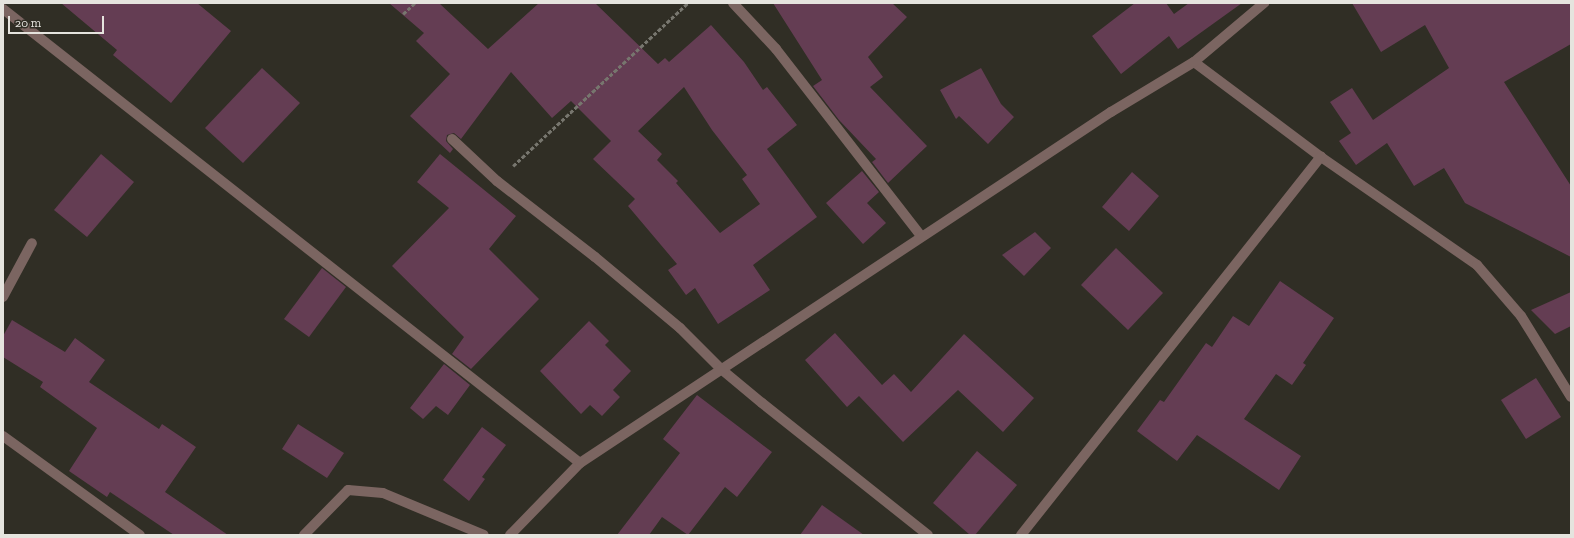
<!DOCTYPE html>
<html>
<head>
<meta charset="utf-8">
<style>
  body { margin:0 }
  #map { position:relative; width:1574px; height:538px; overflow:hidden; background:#302e25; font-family:"Zilla Slab",serif }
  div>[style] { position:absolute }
  .building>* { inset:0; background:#643d53 }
  .path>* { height:2.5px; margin-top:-1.25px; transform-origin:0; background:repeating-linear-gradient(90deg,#77766e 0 4px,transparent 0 6px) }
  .service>* { height:10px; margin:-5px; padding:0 5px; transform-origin:5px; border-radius:5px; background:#7b6561 }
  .minor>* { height:10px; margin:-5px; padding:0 5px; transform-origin:5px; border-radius:5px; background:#7b6561 }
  span { translate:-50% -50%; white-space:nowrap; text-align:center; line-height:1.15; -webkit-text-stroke:3px #302e25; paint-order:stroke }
  .frame { position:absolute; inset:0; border:4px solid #e5e4de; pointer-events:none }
  .scale { position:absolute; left:8px; top:16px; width:96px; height:18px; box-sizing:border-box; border:2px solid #e5e4de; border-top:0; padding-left:5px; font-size:12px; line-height:14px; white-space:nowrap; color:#e5e4de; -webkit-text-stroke:3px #302e25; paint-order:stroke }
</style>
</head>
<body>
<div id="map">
  <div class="building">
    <i style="clip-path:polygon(61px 3px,197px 3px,231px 31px,171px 103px,113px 55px,117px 50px)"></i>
    <i style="clip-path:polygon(evenodd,389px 3px,439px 3px,488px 49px,539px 3px,595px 3px,658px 64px,665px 58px,669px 62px,711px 25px,744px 62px,763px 90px,767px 87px,797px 125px,767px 149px,817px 217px,753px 265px,770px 290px,718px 324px,695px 288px,686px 295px,668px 270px,677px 264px,628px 206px,635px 199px,593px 159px,611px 141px,571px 101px,552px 118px,511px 72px,461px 139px,454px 133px,447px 135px,446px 141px,453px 149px,450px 153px,410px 116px,450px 74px,416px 41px,424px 33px,389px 3px,684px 87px,712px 130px,747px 175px,742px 179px,760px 204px,720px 233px,676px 183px,678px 181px,657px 160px,662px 154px,638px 131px,684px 87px)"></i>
    <i style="clip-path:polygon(773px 3px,892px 3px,907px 17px,868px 57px,883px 77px,870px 87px,927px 146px,888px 183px,872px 162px,876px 159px,839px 120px,813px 86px,822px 80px)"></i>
    <i style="clip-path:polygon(1135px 3px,1166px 3px,1174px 14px,1189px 3px,1242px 3px,1178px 49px,1169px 36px,1121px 74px,1092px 36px)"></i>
    <i style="clip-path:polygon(1352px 3px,1571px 3px,1571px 44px,1504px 82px,1571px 186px,1571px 257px,1465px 203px,1444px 168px,1414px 186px,1387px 143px,1356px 165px,1339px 141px,1351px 133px,1330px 102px,1352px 88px,1373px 120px,1449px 68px,1425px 25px,1381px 52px)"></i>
    <i style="clip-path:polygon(262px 68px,300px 103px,243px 163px,205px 128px)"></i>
    <i style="clip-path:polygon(981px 68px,1001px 104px,1014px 117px,988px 144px,959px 116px,956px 119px,940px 90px)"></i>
    <i style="clip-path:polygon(101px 154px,134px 182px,87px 237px,54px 210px)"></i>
    <i style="clip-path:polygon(440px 154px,516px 216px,489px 249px,539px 299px,471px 369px,452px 354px,464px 337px,392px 266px,449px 208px,417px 182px)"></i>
    <i style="clip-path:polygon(862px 171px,879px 192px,867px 203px,886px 223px,863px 244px,826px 203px)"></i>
    <i style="clip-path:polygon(1132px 172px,1159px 196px,1129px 231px,1102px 207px)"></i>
    <i style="clip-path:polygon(1035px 232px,1051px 248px,1024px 276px,1002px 255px)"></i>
    <i style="clip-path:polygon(1116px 248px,1163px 293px,1128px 330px,1081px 285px)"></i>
    <i style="clip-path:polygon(322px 268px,346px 287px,309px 337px,284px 319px)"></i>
    <i style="clip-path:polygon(1280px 281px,1334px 318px,1303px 363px,1306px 365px,1292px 385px,1276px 374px,1244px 419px,1301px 456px,1279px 490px,1197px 435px,1177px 461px,1137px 431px,1160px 400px,1164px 402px,1206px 343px,1212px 347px,1233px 316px,1249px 326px)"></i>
    <i style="clip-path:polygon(1571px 292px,1571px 326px,1555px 334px,1531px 310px)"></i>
    <i style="clip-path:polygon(12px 320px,65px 352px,75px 338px,105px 360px,89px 382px,159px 429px,162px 424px,196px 447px,165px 492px,228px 535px,174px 535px,110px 492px,107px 497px,69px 471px,97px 428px,40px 387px,43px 382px,3px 357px,3px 336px)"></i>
    <i style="clip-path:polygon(589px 321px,609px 341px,605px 345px,631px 371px,613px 390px,620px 397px,602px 416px,590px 405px,581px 414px,540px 371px)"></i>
    <i style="clip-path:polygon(835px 333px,882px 385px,894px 374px,911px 392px,964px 334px,1034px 398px,1003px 432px,958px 390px,903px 442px,859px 396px,847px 407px,805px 360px)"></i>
    <i style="clip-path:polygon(444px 364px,470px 385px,448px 415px,436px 406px,423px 419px,410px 408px)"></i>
    <i style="clip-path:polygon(1536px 378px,1561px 417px,1526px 439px,1501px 400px)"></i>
    <i style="clip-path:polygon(697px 395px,772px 452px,737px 497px,725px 487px,688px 535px,662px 517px,649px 535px,617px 535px,680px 453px,663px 439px)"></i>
    <i style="clip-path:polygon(298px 424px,344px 453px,327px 478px,282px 449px)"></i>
    <i style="clip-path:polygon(482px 427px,506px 445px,482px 477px,485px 479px,469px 501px,443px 480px)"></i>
    <i style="clip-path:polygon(977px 451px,1017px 485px,975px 535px,970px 535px,933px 503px)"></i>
    <i style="clip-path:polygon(822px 505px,864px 535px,800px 535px)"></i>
  </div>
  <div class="path">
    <i style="left:403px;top:14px;width:16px;rotate:-43deg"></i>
    <i style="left:513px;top:166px;width:239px;rotate:-43deg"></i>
  </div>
  <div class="service">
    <i style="left:3px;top:297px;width:61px;rotate:-61.8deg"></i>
    <i style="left:3px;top:436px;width:169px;rotate:35.9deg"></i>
  </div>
  <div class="minor">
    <i style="left:733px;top:3px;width:63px;rotate:46.9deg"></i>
    <i style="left:776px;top:49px;width:237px;rotate:52.2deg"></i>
    <i style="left:3px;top:9px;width:734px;rotate:38.2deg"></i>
    <i style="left:1194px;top:62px;width:159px;rotate:36.8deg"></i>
    <i style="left:1321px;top:157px;width:190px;rotate:34.7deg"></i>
    <i style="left:1477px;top:265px;width:67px;rotate:49.2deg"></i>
    <i style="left:1521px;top:316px;width:95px;rotate:58.3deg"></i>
    <i style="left:452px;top:139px;width:62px;rotate:43deg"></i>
    <i style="left:497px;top:181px;width:124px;rotate:37.8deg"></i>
    <i style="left:595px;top:257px;width:111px;rotate:39.9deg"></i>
    <i style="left:680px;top:328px;width:58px;rotate:45deg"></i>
    <i style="left:721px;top:369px;width:53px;rotate:39.7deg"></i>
    <i style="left:762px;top:403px;width:212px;rotate:38.5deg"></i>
    <i style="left:304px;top:535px;width:63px;rotate:-45.6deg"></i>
    <i style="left:348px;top:490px;width:35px;rotate:5deg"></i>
    <i style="left:383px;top:493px;width:109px;rotate:22.6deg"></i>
    <i style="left:510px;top:535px;width:100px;rotate:-45.8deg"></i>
    <i style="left:580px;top:463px;width:637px;rotate:-33.47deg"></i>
    <i style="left:1111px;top:112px;width:97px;rotate:-31.1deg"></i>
    <i style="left:1194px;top:62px;width:92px;rotate:-40.1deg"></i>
    <i style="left:1021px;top:535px;width:483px;rotate:-51.6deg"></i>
  </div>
  <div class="frame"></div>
  <div class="scale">20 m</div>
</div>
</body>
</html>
